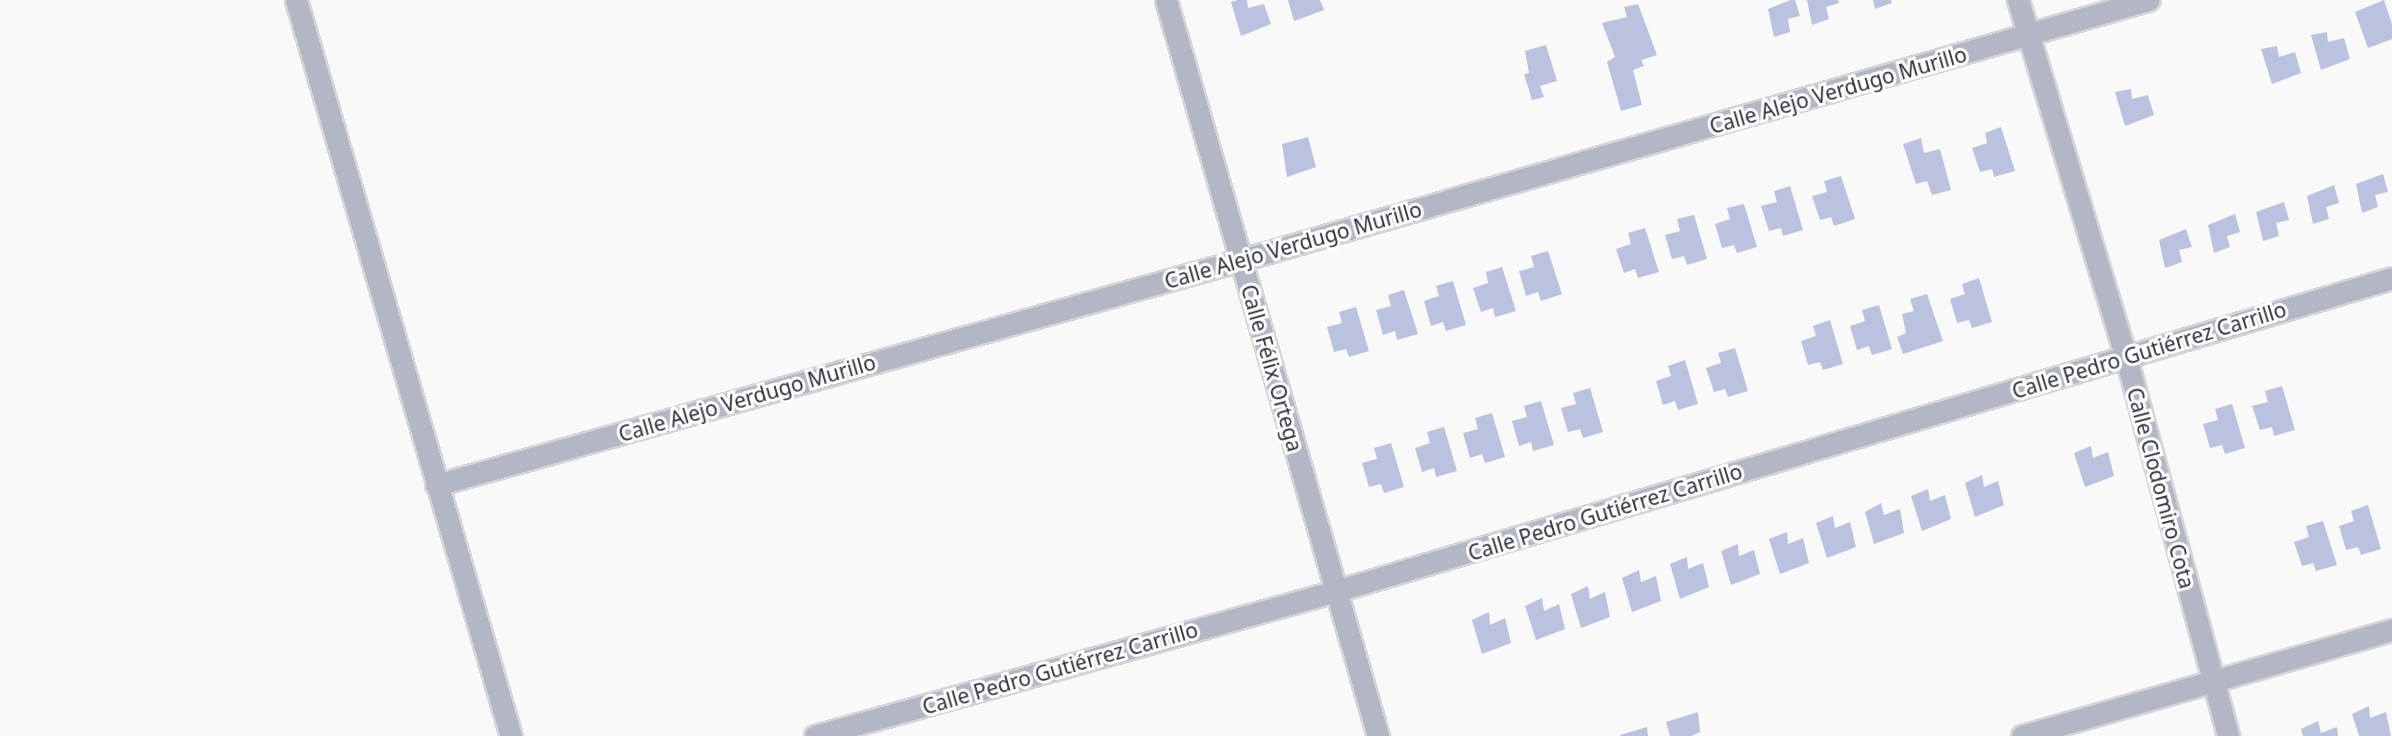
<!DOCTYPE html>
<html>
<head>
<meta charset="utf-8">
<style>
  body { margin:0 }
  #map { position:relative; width:2392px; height:736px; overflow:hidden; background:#f9f9f9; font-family:"Noto Sans",sans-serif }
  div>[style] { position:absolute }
  .building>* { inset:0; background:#bac2e0 }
  .roads { filter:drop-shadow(2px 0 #d4d5d7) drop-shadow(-2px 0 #d4d5d7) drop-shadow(0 2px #d4d5d7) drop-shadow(0 -2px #d4d5d7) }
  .street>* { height:21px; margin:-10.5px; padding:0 10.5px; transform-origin:10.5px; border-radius:10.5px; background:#b3b6c4 }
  span { translate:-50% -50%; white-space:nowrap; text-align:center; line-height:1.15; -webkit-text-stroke:6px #fff; paint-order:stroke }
  .street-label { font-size:21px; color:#2d303b }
</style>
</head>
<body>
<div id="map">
  <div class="building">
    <i style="clip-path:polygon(1238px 0,1247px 0,1248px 8px,1264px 4px,1271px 24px,1241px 36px,1231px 2px)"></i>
    <i style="clip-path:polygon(1288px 0,1320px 0,1324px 10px,1294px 21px)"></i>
    <i style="clip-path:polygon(1791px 0,1795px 0,1800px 16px,1788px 19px,1790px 32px,1774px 37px,1768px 9px)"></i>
    <i style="clip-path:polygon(1807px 0,1838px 0,1839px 3px,1826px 7px,1829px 19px,1812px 25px)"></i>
    <i style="clip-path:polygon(1873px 0,1891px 0,1892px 3px,1875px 9px)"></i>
    <i style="clip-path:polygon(2384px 0,2392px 24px,2392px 39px,2368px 48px,2355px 12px)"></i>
    <i style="clip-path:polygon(1638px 4px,1657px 55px,1641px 60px,1644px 66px,1633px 70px,1642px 105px,1621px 111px,1607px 62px,1615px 57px,1602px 23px,1627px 17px,1624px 7px)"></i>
    <i style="clip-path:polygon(2327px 32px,2328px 42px,2344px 38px,2350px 59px,2321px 70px,2311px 35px)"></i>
    <i style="clip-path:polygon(1546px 45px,1557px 81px,1540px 86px,1544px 97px,1532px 100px,1524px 74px,1529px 73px,1525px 51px)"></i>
    <i style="clip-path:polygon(2277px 46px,2279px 57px,2295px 52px,2301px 73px,2272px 84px,2261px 49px)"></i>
    <i style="clip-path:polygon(2131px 89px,2132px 99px,2148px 95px,2154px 115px,2125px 126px,2115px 92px)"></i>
    <i style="clip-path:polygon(2001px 127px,2015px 171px,1994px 177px,1992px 169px,1980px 172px,1972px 148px,1987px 143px,1985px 133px)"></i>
    <i style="clip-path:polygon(1308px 137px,1316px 167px,1287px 177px,1282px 144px)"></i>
    <i style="clip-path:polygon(1921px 138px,1924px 153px,1940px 149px,1951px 190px,1932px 195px,1927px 181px,1916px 184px,1903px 144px)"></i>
    <i style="clip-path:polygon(2383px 174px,2388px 192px,2375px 195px,2378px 207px,2362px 213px,2356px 184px)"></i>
    <i style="clip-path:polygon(1841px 176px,1855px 219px,1834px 226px,1831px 217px,1820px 220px,1812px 196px,1827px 192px,1824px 181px)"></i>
    <i style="clip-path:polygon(2334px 185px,2339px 203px,2326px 207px,2329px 219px,2313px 224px,2307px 196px)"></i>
    <i style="clip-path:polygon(1790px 186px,1803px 230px,1783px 236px,1781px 228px,1769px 231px,1761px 206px,1777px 202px,1774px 191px)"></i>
    <i style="clip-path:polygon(2284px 202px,2289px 220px,2276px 223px,2279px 236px,2263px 241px,2256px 212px)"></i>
    <i style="clip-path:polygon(1744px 204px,1757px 247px,1737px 253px,1734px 245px,1722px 248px,1715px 224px,1730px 219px,1727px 208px)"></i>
    <i style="clip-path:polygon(2235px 214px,2240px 232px,2227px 236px,2230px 247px,2214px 253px,2208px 225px)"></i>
    <i style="clip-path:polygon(1694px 215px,1707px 259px,1687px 265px,1684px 256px,1672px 259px,1665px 235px,1680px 231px,1677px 219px)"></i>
    <i style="clip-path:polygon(1645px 228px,1659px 272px,1638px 278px,1635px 269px,1624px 273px,1616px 249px,1631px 244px,1628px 233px)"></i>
    <i style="clip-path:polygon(2186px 229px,2192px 247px,2179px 250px,2182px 262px,2165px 268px,2159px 240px)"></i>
    <i style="clip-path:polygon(1548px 251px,1562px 294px,1541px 301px,1538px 292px,1526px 296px,1519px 271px,1534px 267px,1531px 256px)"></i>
    <i style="clip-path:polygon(1502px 267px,1516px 311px,1495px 317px,1493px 308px,1481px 312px,1473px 288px,1488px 283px,1486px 272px)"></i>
    <i style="clip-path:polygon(1979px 278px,1992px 322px,1972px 328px,1969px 320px,1957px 323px,1950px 299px,1965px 294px,1962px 284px)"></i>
    <i style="clip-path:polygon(1453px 281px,1466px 325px,1446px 331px,1443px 322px,1431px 326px,1424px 301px,1439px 296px,1436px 286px)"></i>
    <i style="clip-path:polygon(1404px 290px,1418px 334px,1397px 340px,1395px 331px,1383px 335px,1376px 310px,1391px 306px,1388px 295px)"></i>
    <i style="clip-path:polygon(1927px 294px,1943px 341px,1903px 354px,1897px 337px,1906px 333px,1902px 314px,1914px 311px,1910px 299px)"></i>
    <i style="clip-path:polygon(1879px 305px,1892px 349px,1872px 355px,1869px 346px,1857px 350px,1850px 326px,1865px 321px,1862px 310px)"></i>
    <i style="clip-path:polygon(1356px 307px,1369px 351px,1349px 357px,1346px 349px,1334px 352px,1327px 327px,1342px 323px,1339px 312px)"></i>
    <i style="clip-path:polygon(1830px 320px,1843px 364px,1823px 370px,1820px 362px,1808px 365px,1801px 341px,1816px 336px,1813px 326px)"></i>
    <i style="clip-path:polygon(1735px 348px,1748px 391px,1728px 397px,1725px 389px,1714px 392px,1706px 368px,1721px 363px,1718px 353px)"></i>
    <i style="clip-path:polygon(1685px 360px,1698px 404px,1678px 410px,1675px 401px,1663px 405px,1656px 381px,1671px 376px,1668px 366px)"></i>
    <i style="clip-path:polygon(2282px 386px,2295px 430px,2274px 436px,2272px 427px,2260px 430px,2252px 406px,2268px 402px,2265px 391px)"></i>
    <i style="clip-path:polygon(1590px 388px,1603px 432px,1583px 438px,1580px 429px,1568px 432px,1561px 408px,1576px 404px,1573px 393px)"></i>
    <i style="clip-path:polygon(1541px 401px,1554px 445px,1533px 451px,1531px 442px,1519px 446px,1512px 421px,1527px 417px,1524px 406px)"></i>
    <i style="clip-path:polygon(2232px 404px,2245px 448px,2225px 454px,2222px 445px,2210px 448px,2203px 424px,2218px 420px,2215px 409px)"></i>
    <i style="clip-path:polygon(1492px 413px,1505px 457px,1485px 463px,1482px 454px,1470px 458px,1463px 433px,1478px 429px,1475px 418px)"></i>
    <i style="clip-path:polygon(1444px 427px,1457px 471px,1436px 477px,1434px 468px,1422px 472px,1415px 448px,1430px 443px,1427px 432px)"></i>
    <i style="clip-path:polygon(1391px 443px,1404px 487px,1384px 493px,1381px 484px,1369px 487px,1362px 463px,1377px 459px,1374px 448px)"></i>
    <i style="clip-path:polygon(2091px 446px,2093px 458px,2108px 452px,2114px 476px,2085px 487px,2074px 453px)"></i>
    <i style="clip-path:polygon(1982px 475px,1984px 487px,1998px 481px,2004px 505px,1975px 517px,1965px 483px)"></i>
    <i style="clip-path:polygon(1928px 489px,1930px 501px,1945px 495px,1951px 519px,1922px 531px,1911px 496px)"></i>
    <i style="clip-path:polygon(1881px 503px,1884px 515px,1900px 509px,1904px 533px,1874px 544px,1865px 512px)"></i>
    <i style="clip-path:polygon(2368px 505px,2381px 549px,2361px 555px,2358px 547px,2346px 550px,2339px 526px,2354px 521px,2351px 511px)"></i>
    <i style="clip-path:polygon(1833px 516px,1835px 528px,1850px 522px,1856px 547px,1827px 558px,1816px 523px)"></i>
    <i style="clip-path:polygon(2323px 521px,2337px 565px,2316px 571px,2313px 563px,2302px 566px,2294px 542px,2309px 537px,2306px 526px)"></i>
    <i style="clip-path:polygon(1787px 532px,1788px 544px,1803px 538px,1809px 563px,1780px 574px,1769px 539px)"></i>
    <i style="clip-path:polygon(1738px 544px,1739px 556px,1754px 550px,1760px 574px,1731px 585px,1721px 551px)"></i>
    <i style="clip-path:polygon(1687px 557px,1688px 569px,1703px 563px,1709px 587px,1680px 599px,1670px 564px)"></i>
    <i style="clip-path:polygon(1639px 570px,1641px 582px,1656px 576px,1661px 601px,1632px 612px,1622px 578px)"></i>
    <i style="clip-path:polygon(1588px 586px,1590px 599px,1605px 592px,1610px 617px,1581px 628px,1571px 594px)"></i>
    <i style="clip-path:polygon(1542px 598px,1544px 611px,1559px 604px,1565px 629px,1536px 640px,1525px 606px)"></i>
    <i style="clip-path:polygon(1489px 612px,1490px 625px,1505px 618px,1511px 643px,1482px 654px,1472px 620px)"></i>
    <i style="clip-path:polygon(2369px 706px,2370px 718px,2386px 712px,2391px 736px,2359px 736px,2352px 714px)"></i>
    <i style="clip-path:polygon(1698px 712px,1700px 732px,1691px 736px,1670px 736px,1666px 722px)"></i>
    <i style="clip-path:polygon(2318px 721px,2321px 733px,2337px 727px,2338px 736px,2303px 736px,2301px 729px)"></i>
    <i style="clip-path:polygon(1647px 727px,1648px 736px,1621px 736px,1620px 735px)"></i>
  </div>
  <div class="roads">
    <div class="street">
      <i style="left:296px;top:0;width:767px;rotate:73.72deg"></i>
      <i style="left:1166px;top:0;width:766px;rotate:73.93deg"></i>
      <i style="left:2018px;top:0;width:373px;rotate:73.2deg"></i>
      <i style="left:2126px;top:357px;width:392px;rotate:74.9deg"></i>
      <i style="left:436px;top:485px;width:836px;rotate:-15.62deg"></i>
      <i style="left:1241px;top:260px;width:944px;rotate:-16deg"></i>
      <i style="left:815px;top:736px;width:541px;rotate:-15.55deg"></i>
      <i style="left:1336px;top:591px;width:1101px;rotate:-16.51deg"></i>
      <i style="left:2022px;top:736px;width:385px;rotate:-16deg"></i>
    </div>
  </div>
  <div class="street-label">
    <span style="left:1838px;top:90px;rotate:-16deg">Calle Alejo Verdugo Murillo</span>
    <span style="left:1293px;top:245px;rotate:-16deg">Calle Alejo Verdugo Murillo</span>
    <span style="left:2149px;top:350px;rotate:-17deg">Calle Pedro Gutiérrez Carrillo</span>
    <span style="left:1272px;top:368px;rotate:74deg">Calle Félix Ortega</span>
    <span style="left:747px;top:398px;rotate:-16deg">Calle Alejo Verdugo Murillo</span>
    <span style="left:2161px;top:488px;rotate:75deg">Calle Clodomiro Cota</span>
    <span style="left:1605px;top:512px;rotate:-17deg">Calle Pedro Gutiérrez Carrillo</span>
    <span style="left:1060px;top:668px;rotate:-16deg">Calle Pedro Gutiérrez Carrillo</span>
  </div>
</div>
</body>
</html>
